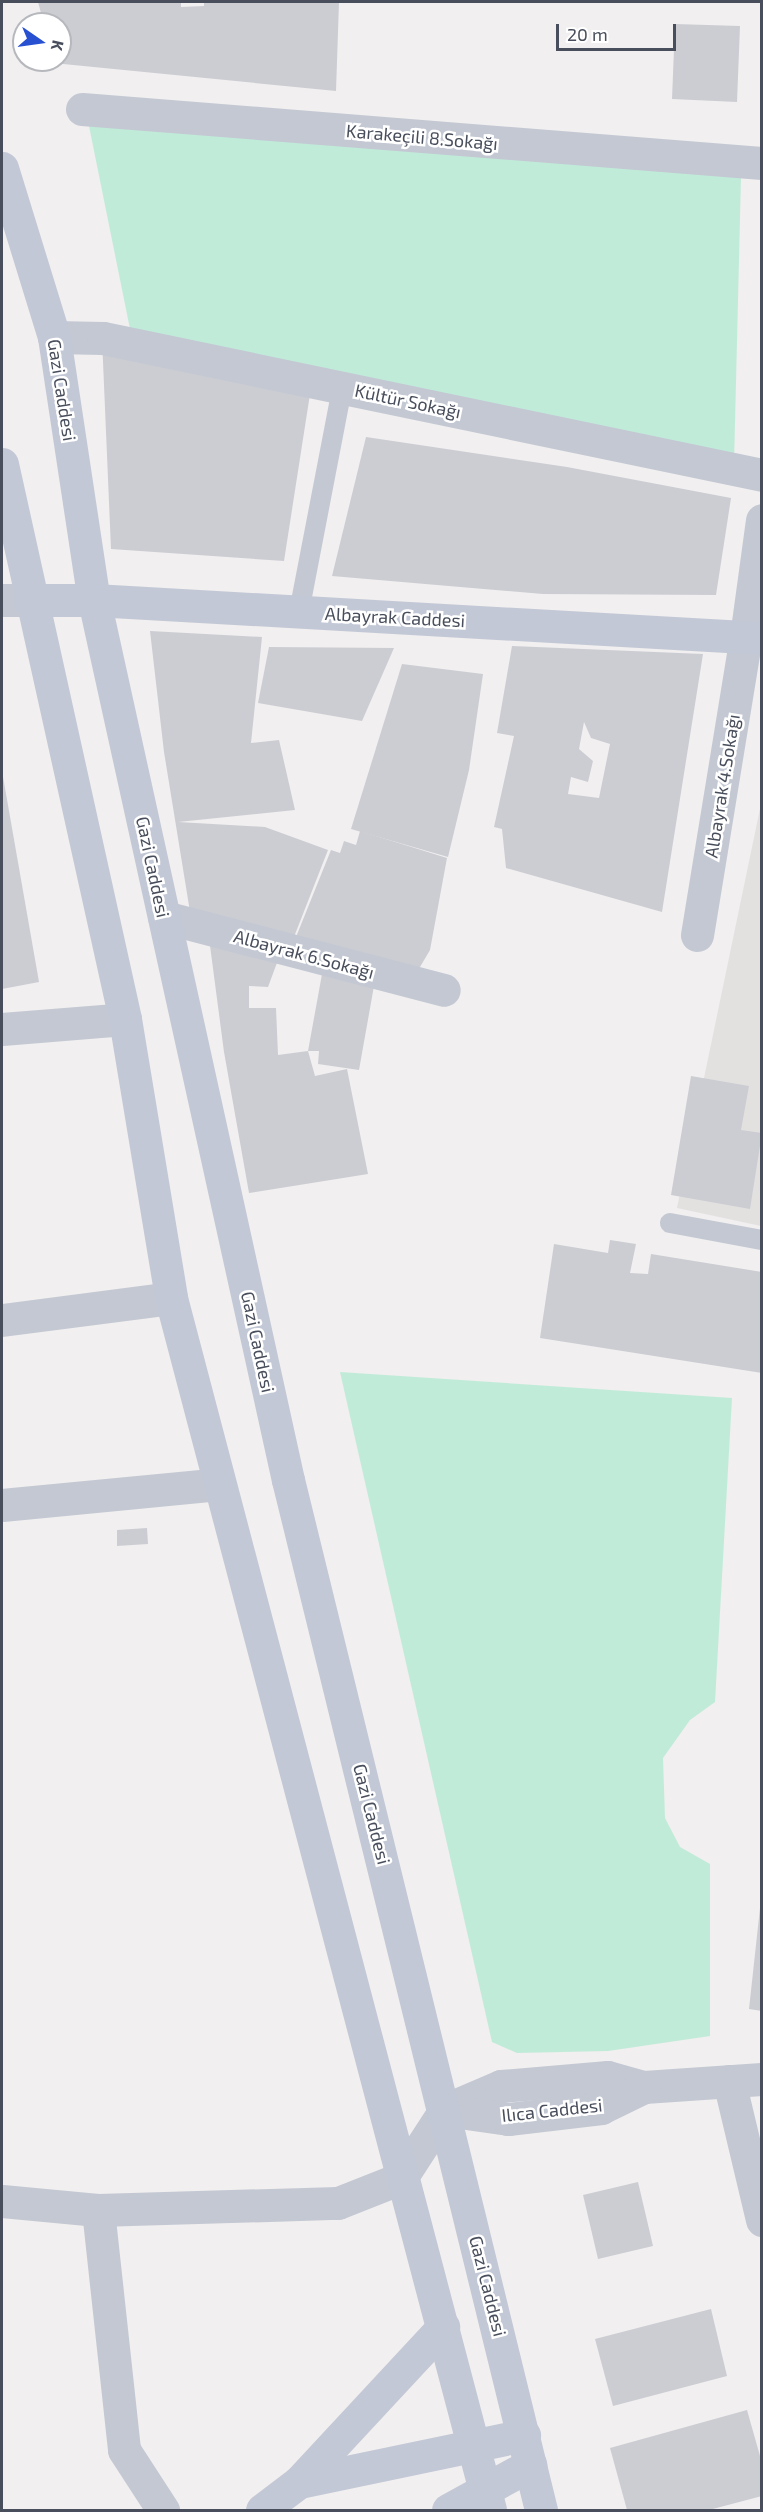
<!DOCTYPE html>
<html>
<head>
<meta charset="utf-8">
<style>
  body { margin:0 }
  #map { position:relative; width:763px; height:2512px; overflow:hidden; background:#f1efef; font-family:"Exo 2",sans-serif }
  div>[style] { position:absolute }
  .education>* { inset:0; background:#e2e1e0 }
  .green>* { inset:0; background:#c1ebd9 }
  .building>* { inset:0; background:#cccdd3 }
  .lane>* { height:20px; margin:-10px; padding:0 10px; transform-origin:10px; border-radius:10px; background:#c3c8d3 }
  .street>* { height:33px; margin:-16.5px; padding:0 16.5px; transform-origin:16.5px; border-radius:16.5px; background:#c3c8d3 }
  .secondary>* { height:33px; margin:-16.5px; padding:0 16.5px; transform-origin:16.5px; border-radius:16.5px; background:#c3c8d6 }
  span { translate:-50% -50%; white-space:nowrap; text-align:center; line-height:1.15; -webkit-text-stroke:5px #fff; paint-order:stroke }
  .street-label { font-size:18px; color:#484e5b }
  .frame { position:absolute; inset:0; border:3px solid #484e5b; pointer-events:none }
  .north { position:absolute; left:12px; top:12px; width:60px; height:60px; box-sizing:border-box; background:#fff; border:2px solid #b6b8bd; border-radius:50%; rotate:103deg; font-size:16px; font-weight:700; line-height:24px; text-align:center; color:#484e5b }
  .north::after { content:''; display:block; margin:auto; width:21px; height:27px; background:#2851d2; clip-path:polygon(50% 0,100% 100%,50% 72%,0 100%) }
  .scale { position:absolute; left:556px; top:24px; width:120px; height:27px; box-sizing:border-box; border:3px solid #484e5b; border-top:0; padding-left:8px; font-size:18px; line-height:21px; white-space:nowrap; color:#484e5b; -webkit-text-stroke:4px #fff; paint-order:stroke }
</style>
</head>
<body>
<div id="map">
  <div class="education">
    <i style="clip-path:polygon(761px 804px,761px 1226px,677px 1208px)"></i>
  </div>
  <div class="green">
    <i style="clip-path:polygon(89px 126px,741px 177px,734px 464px,130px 329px)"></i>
    <i style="clip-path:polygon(340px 1372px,732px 1398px,715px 1702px,690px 1720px,663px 1758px,665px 1818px,680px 1847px,710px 1864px,710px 2036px,608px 2051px,517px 2053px,492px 2042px)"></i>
  </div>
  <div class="building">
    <i style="clip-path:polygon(38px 2px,181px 2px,181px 7px,204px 6px,204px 2px,339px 2px,336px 91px,53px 63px,60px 60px,60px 24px,44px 24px)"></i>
    <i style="clip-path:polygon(675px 24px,740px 26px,737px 102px,672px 99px)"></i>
    <i style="clip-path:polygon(102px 338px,310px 394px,284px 561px,111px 549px)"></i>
    <i style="clip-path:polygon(366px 437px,567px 467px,731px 498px,716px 595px,543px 594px,332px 576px)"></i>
    <i style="clip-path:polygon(150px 631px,262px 637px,251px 743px,279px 740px,295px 810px,178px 822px,265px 827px,328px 850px,292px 942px,191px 918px,164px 752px)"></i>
    <i style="clip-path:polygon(evenodd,512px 646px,703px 654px,662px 912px,506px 868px,502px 829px,494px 827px,514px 736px,497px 733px,512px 646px,584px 722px,591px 738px,610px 744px,599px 798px,568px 794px,571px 777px,588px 782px,593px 761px,579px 749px,584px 722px)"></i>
    <i style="clip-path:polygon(269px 647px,394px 648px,362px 721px,258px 703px)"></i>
    <i style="clip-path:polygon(402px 664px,483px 674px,469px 770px,448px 857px,351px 829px)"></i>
    <i style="clip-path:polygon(2px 771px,39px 982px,2px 989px)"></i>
    <i style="clip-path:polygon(360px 831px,447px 858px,430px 950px,420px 967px,409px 975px,294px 942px,331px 850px,340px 853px,344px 841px,356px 845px)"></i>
    <i style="clip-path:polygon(209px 938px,281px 952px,268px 987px,249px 986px,249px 1008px,276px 1008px,278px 1055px,308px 1051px,315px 1076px,347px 1069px,368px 1174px,249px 1193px,224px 1052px)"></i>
    <i style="clip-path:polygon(322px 974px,374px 986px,359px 1070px,318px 1064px,319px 1051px,308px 1051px)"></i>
    <i style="clip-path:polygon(691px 1076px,749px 1086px,741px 1130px,762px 1133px,750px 1209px,671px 1195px)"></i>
    <i style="clip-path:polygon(610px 1240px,636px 1244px,630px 1273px,648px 1274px,651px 1254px,762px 1272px,762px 1373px,540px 1338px,554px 1244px,608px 1253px)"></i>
    <i style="clip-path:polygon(147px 1528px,148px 1544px,117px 1546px,117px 1530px)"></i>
    <i style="clip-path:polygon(760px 1908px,762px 1908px,762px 2011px,749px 2009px)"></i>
    <i style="clip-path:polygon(638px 2182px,653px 2246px,598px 2259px,583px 2195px)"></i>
    <i style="clip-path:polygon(711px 2309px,727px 2376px,613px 2406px,595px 2339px)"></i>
    <i style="clip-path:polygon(747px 2410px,762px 2463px,762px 2496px,709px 2510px,627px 2510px,610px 2448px)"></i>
  </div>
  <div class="lane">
    <i style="left:299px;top:612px;width:228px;rotate:-79.1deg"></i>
    <i style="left:670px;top:1223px;width:94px;rotate:10.5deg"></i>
  </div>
  <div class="street">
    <i style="left:82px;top:109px;width:682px;rotate:4.54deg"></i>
    <i style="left:54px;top:337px;width:49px;rotate:1.2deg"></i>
    <i style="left:103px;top:338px;width:673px;rotate:11.74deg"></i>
    <i style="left:2px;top:600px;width:27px"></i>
    <i style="left:164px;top:917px;width:289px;rotate:14.6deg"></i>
    <i style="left:697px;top:935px;width:302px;rotate:-80.7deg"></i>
    <i style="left:746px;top:637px;width:118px;rotate:-82.2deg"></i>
    <i style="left:2px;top:1029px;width:123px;rotate:-4.6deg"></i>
    <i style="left:2px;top:1320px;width:170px;rotate:-7.4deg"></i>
    <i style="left:2px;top:1505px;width:218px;rotate:-5.5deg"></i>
    <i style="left:729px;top:2081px;width:143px;rotate:76.6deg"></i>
    <i style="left:445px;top:2110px;width:61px;rotate:-23.2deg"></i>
    <i style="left:501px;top:2086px;width:107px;rotate:-4.8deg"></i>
    <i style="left:608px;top:2077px;width:37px;rotate:16deg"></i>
    <i style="left:644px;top:2087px;width:118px;rotate:-3.9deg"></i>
    <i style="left:445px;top:2110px;width:64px;rotate:8.1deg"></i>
    <i style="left:508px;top:2119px;width:94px;rotate:-6.7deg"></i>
    <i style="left:601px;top:2108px;width:48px;rotate:-26deg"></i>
    <i style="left:2px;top:2201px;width:96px;rotate:5.4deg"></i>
    <i style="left:98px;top:2210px;width:240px;rotate:-1.7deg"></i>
    <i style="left:338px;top:2203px;width:68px;rotate:-21.6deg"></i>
    <i style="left:401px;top:2178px;width:81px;rotate:-57.1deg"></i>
    <i style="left:98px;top:2210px;width:241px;rotate:83.8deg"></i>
    <i style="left:124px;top:2450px;width:72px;rotate:57deg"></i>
  </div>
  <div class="secondary">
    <i style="left:2px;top:168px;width:177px;rotate:72.9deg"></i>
    <i style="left:54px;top:337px;width:266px;rotate:81.4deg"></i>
    <i style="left:94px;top:600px;width:901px;rotate:77.57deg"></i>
    <i style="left:288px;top:1480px;width:1061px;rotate:76.2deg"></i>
    <i style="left:2px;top:464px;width:568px;rotate:77.5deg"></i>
    <i style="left:125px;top:1019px;width:283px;rotate:80.6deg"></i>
    <i style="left:171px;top:1298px;width:1253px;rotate:75.25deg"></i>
    <i style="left:29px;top:600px;width:65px"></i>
    <i style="left:94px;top:600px;width:669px;rotate:3.26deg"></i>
    <i style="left:299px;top:2482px;width:230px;rotate:-11.8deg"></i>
    <i style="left:262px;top:2510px;width:46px;rotate:-37.1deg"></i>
    <i style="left:299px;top:2482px;width:212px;rotate:-47.1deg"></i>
    <i style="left:448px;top:2510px;width:94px;rotate:-28.8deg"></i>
  </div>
  <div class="street-label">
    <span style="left:422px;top:137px;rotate:5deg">Karakeçili 8.Sokağı</span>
    <span style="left:62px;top:390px;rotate:81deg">Gazi Caddesi</span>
    <span style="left:408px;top:401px;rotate:12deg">Kültür Sokağı</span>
    <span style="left:395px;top:617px;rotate:3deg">Albayrak Caddesi</span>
    <span style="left:722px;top:786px;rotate:-81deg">Albayrak 4.Sokağı</span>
    <span style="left:153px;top:867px;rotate:78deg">Gazi Caddesi</span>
    <span style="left:304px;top:954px;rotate:15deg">Albayrak 6.Sokağı</span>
    <span style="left:258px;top:1342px;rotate:78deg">Gazi Caddesi</span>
    <span style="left:372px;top:1814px;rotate:76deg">Gazi Caddesi</span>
    <span style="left:552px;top:2110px;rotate:-6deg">Ilıca Caddesi</span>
    <span style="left:488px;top:2286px;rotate:76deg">Gazi Caddesi</span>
  </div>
  <div class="frame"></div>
  <div class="north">K</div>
  <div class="scale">20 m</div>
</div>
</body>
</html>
